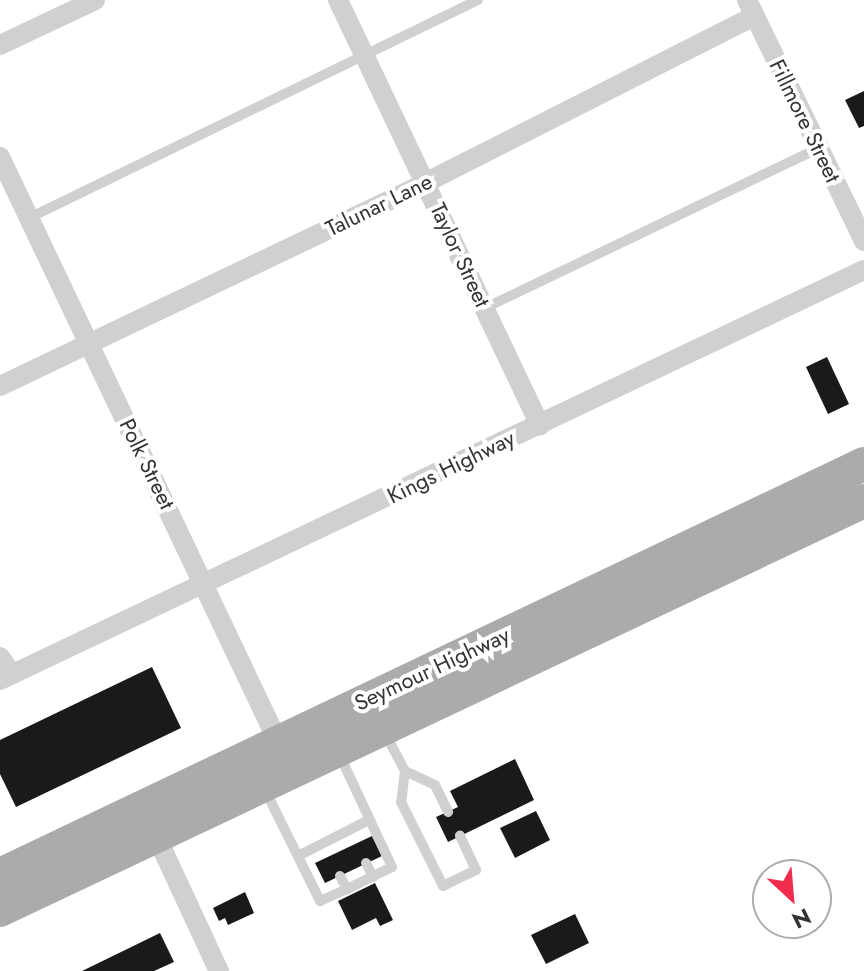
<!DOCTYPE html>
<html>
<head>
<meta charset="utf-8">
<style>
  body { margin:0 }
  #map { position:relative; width:864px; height:971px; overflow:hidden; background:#fff; font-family:Jost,sans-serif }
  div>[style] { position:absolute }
  .building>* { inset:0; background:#1a1a1a }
  .lane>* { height:10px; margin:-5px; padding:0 5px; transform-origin:5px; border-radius:5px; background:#d0d0d0 }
  .street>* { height:20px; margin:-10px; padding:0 10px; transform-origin:10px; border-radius:10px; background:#d0d0d0 }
  .primary>* { height:34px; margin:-17px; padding:0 17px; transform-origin:17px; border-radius:17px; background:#ababab }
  span { translate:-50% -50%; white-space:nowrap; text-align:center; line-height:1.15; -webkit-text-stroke:8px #fff; paint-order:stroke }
  .street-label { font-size:22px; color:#333 }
  .north { position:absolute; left:752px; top:859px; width:80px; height:80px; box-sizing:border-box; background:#fff; border:2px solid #adadad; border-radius:50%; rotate:154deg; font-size:22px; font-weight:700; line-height:32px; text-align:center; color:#333 }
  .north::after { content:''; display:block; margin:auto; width:28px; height:36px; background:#f12d4e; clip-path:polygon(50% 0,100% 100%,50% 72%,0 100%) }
</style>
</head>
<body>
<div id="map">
  <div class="building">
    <i style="clip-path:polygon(864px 91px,864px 126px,859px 128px,845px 100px)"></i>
    <i style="clip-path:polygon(827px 357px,849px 404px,828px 414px,806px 367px)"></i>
    <i style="clip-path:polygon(152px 667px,181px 728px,16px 807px,0 774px,0 740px)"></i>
    <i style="clip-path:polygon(515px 759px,534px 800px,448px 842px,436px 817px,458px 807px,450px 791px)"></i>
    <i style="clip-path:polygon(536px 811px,550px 840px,515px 858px,500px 828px)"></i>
    <i style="clip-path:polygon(372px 836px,382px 856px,325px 883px,315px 863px)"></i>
    <i style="clip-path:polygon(375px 883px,393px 920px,380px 926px,376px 918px,352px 930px,338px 901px)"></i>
    <i style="clip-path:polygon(245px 892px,254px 913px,228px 925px,225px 918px,219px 921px,213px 908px)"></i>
    <i style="clip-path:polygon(575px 914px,589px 943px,546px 964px,531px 935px)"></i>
    <i style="clip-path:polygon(160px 933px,174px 962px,154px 971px,82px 971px)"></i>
  </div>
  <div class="lane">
    <i style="left:29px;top:218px;width:499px;rotate:-25.9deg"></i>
    <i style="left:485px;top:308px;width:370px;rotate:-25.6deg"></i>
    <i style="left:386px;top:735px;width:41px;rotate:62.2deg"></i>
    <i style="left:405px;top:771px;width:31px;rotate:97deg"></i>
    <i style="left:401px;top:802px;width:94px;rotate:63.4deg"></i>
    <i style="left:443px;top:886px;width:37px;rotate:-26deg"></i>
    <i style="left:476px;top:870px;width:38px;rotate:-115deg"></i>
    <i style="left:405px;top:771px;width:33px;rotate:25deg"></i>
    <i style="left:435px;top:785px;width:30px;rotate:64deg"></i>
    <i style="left:266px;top:792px;width:122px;rotate:63.6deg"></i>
    <i style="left:320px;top:901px;width:30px;rotate:-24deg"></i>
    <i style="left:347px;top:889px;width:50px;rotate:-26.1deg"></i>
    <i style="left:392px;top:867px;width:123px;rotate:-115.1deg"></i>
    <i style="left:298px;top:856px;width:80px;rotate:-26.9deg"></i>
    <i style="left:366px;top:863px;width:16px;rotate:63deg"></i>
    <i style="left:340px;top:876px;width:15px;rotate:62deg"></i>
  </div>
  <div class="street">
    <i style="left:338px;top:0;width:471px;rotate:64.6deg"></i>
    <i style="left:747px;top:0;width:268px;rotate:64.1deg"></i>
    <i style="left:0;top:45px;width:105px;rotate:-25.3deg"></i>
    <i style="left:0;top:157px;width:657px;rotate:64.57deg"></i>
    <i style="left:0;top:386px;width:471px;rotate:-25.5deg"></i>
    <i style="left:425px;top:183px;width:369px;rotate:-26.9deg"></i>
    <i style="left:0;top:657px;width:21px;rotate:55deg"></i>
    <i style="left:0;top:680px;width:956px;rotate:-25.39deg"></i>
    <i style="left:153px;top:829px;width:157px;rotate:65.1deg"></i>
  </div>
  <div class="primary">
    <i style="left:0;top:875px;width:957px;rotate:-25.44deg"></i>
    <i style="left:0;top:910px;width:956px;rotate:-25.33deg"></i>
  </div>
  <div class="street-label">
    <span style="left:805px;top:121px;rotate:64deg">Fillmore Street</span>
    <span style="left:379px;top:205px;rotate:-26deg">Talunar Lane</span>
    <span style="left:460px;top:255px;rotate:65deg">Taylor Street</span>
    <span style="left:147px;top:464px;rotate:64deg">Polk Street</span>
    <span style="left:451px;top:467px;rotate:-26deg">Kings Highway</span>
    <span style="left:432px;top:669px;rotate:-25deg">Seymour Highway</span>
  </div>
  <div class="north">N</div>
</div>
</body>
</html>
